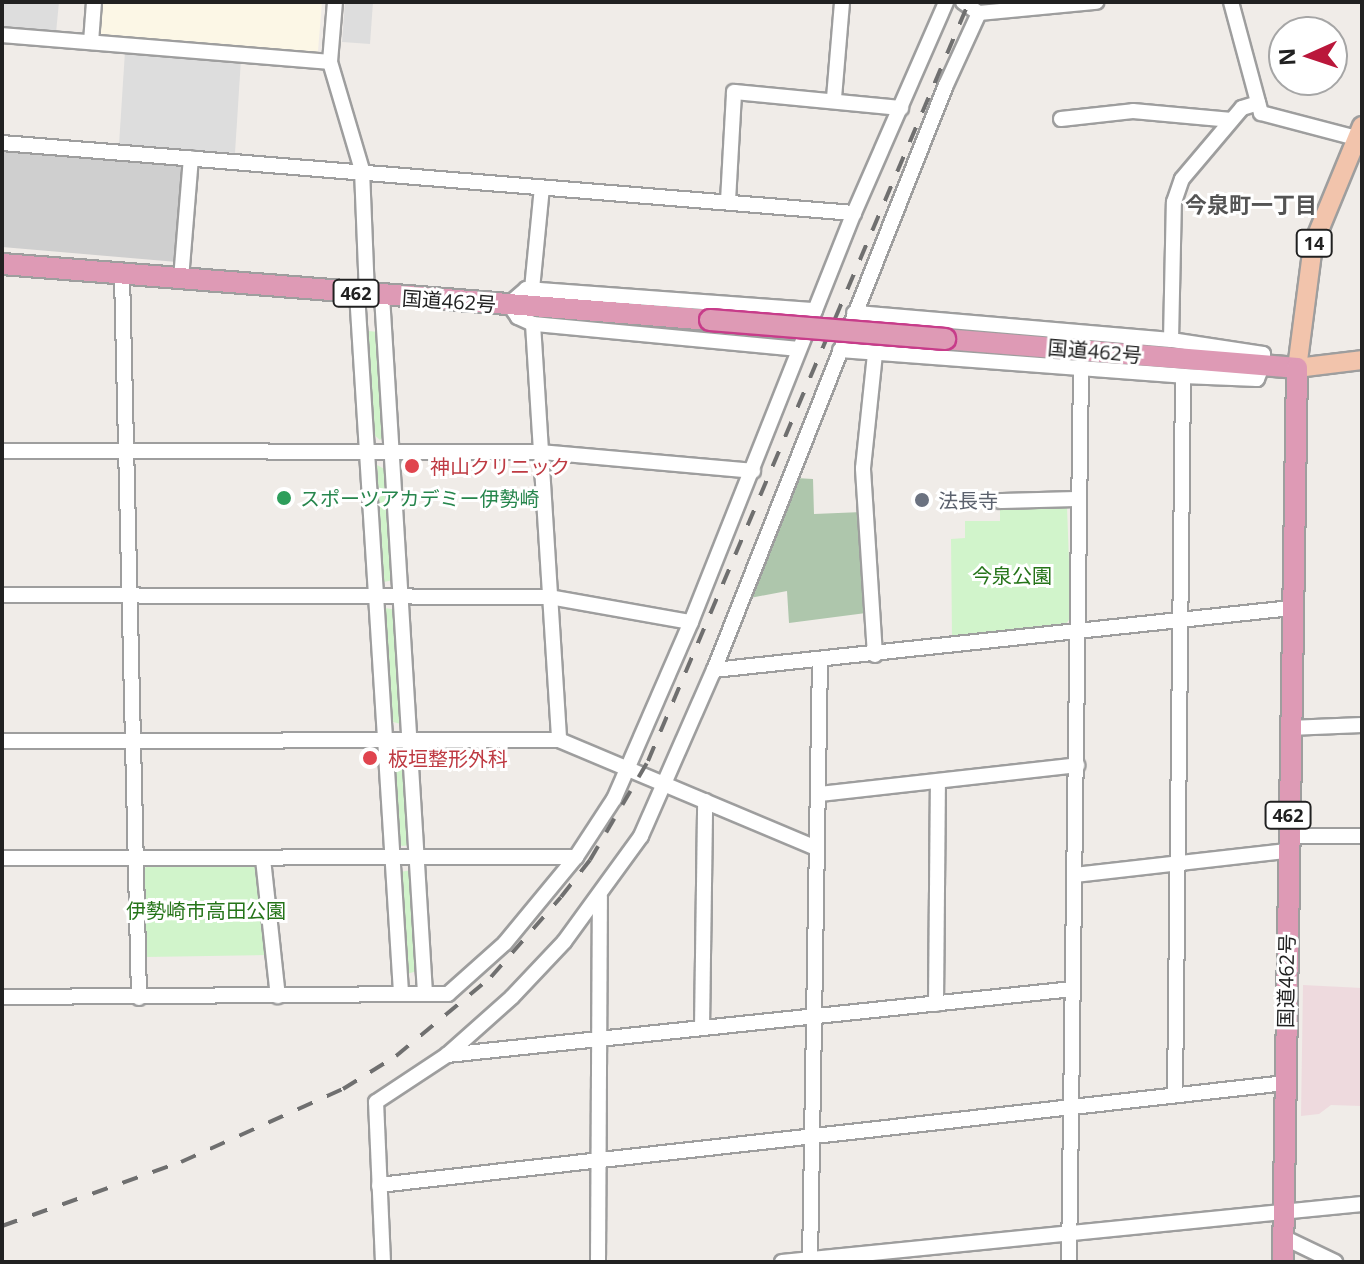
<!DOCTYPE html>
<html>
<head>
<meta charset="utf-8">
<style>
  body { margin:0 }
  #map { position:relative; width:1364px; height:1264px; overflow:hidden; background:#f0ece8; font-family:"Open Sans","Noto Sans JP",sans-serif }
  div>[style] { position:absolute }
  .commercial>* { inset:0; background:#eedade }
  .education>* { inset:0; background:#fcf7e6 }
  .religious>* { inset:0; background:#cfcfcf }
  .cemetery>* { inset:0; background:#aec6ac }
  .park>* { inset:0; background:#d1f4cb }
  .parking>* { inset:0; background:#ddd }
  .roads { filter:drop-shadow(2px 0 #9e9e9e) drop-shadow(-2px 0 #9e9e9e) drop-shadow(0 2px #9e9e9e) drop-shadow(0 -2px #9e9e9e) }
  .minor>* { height:14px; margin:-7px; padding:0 7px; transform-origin:7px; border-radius:7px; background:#fff }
  .major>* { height:18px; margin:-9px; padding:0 9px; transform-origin:9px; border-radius:9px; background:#f2c4ac }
  .highway>* { height:20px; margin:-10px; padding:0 10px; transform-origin:10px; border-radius:10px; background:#de9ab5 }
  .rail>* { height:4px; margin-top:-2px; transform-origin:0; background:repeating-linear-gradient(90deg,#6f6f6f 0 16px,transparent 0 32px) }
  .bridges { filter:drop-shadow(2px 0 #c73c8a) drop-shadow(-2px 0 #c73c8a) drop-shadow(0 2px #c73c8a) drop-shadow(0 -2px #c73c8a) }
  .highway-bridge>* { height:20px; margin:-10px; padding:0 10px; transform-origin:10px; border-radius:10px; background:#de9ab5 }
  .dots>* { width:22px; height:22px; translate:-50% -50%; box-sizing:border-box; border:4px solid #fff; border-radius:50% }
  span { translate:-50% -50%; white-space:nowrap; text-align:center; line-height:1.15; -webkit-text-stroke:6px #fff; paint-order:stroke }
  .shield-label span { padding:2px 6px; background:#fff; border:2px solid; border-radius:6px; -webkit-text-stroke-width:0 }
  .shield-label { font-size:18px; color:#212121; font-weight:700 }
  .street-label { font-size:20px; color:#212121 }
  .health-label { font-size:20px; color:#be3a42 }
  .left { translate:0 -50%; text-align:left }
  .leisure-label { font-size:20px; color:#27864d }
  .worship-label { font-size:20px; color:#5b616d }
  .park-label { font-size:20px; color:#257419 }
  .neighbourhood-label { font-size:22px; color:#545454; font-weight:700 }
  .frame { position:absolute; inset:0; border:4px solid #212121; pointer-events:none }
  .north { position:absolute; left:1268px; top:16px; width:80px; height:80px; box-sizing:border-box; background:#fff; border:2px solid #a6a6a6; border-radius:50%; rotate:267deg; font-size:22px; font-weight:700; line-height:32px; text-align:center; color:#212121 }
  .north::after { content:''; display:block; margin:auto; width:28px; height:36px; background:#ba173b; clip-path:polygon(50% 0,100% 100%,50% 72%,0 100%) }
</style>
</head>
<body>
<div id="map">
  <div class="commercial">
    <i style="clip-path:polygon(1303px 985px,1362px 988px,1362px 1106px,1331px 1105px,1319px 1114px,1301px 1116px)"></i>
  </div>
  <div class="education">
    <i style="clip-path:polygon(97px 2px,322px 2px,318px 51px,313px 57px,97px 38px)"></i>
  </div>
  <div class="religious">
    <i style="clip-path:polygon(2px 149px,180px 163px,185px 170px,177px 262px,2px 247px)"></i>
  </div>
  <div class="cemetery">
    <i style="clip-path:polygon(796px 478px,813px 479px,814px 514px,862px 512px,866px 613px,789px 623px,787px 591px,750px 598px)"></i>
  </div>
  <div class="park">
    <i style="clip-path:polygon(368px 331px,379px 332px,388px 431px,380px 440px,371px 432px)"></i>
    <i style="clip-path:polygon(377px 465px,390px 472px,393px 580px,384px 582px)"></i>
    <i style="clip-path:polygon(1067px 506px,1071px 617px,1065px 625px,952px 638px,951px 539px,965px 538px,965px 521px,1000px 521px,1000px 507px)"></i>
    <i style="clip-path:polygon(385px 608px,397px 610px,401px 724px,389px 721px)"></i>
    <i style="clip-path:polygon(405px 758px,410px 845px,402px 846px,397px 842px,391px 764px)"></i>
    <i style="clip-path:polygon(256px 864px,269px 955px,146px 957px,142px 870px,148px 866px)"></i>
    <i style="clip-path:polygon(412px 870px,420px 970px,407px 974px,400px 872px)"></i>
  </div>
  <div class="parking">
    <i style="clip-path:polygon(2px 2px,59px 2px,56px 33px,2px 30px)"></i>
    <i style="clip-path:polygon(345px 2px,373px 2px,370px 44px,342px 42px)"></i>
    <i style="clip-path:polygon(125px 51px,241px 59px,235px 153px,119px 145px)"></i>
  </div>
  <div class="roads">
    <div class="minor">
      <i style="left:335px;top:2px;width:60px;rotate:94.8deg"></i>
      <i style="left:330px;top:62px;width:113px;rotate:73.5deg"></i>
      <i style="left:362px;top:170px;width:124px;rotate:87.7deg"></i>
      <i style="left:963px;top:2px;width:19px;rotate:35deg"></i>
      <i style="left:979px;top:13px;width:118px;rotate:-5.4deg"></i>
      <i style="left:1231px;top:2px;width:115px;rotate:74.9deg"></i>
      <i style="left:1261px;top:113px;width:98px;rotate:14.7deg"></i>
      <i style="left:2px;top:35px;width:329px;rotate:4.7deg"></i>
      <i style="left:91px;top:42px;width:40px;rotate:-85.7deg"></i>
      <i style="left:834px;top:98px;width:96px;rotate:-85.2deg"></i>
      <i style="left:1061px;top:119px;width:72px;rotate:-6.3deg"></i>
      <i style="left:1133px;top:111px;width:99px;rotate:5.2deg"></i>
      <i style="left:2px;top:143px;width:855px;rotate:4.7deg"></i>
      <i style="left:728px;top:201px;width:109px;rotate:-86.8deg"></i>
      <i style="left:734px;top:92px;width:168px;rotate:5.5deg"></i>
      <i style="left:122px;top:275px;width:723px;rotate:88.65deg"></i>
      <i style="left:181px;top:279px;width:121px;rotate:-85.3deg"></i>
      <i style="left:532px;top:289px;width:102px;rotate:-84.4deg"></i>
      <i style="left:357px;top:293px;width:701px;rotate:86.4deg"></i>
      <i style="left:382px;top:296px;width:698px;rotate:86.47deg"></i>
      <i style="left:533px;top:324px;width:417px;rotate:86.4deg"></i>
      <i style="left:1171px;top:340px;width:138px;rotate:-88.8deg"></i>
      <i style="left:1174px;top:202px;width:24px;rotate:-71deg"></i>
      <i style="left:1182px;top:179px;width:93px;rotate:-49.8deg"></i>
      <i style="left:1242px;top:108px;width:17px;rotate:-17deg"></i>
      <i style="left:799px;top:349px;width:267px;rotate:-174.6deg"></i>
      <i style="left:533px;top:324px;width:17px;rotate:-155deg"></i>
      <i style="left:518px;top:317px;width:16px;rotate:-125deg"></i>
      <i style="left:509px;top:304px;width:23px;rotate:-41deg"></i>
      <i style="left:526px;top:289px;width:290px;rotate:4.2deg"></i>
      <i style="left:840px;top:350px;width:344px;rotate:4.3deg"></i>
      <i style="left:1183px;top:376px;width:74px;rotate:2.3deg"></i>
      <i style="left:1257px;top:379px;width:16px;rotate:-68deg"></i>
      <i style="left:1263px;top:364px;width:10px;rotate:-90deg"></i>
      <i style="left:1263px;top:354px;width:93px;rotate:-171.3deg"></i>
      <i style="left:1171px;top:340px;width:318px;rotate:-175.1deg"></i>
      <i style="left:2px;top:451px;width:539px;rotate:0.11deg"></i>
      <i style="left:541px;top:452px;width:213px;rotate:5.1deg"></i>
      <i style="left:1000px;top:501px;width:78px;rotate:-1.5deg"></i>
      <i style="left:2px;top:595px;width:548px;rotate:0.21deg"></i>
      <i style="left:550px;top:597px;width:143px;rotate:10.1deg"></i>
      <i style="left:875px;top:655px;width:187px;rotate:-93.7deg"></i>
      <i style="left:863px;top:468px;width:116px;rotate:-84deg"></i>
      <i style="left:714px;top:670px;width:580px;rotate:-6.13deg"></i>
      <i style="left:1289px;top:728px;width:73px;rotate:-2.4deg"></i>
      <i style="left:2px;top:741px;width:557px;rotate:-0.1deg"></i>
      <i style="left:559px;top:740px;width:277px;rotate:22.8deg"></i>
      <i style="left:820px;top:794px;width:259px;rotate:-6.4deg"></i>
      <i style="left:1287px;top:836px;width:75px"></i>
      <i style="left:2px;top:858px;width:574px;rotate:-0.1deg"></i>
      <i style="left:263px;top:859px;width:138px;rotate:83.8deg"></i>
      <i style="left:1075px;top:875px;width:213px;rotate:-6.5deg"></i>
      <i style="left:2px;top:997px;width:446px;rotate:-0.4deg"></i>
      <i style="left:448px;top:994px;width:76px;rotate:-41.8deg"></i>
      <i style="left:505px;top:943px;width:112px;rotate:-50.5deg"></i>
      <i style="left:576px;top:857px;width:69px;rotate:-56.8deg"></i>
      <i style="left:614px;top:799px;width:193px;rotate:-66.5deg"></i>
      <i style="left:691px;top:622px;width:440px;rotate:-68.3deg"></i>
      <i style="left:854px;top:213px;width:230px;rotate:-66.4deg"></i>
      <i style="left:936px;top:1004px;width:223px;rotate:-89.5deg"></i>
      <i style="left:702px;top:1028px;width:227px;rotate:-89.2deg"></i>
      <i style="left:447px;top:1055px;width:629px;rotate:-6.02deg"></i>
      <i style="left:1175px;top:1095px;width:719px;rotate:-89.36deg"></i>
      <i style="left:379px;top:1185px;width:912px;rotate:-6.42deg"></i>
      <i style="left:1283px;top:1237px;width:58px;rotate:25.7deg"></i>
      <i style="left:383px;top:1262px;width:160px;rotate:-92.5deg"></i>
      <i style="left:376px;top:1102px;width:85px;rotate:-33.5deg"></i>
      <i style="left:447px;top:1055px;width:87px;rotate:-41.7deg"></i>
      <i style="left:512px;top:997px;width:76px;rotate:-46.6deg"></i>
      <i style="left:564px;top:942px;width:131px;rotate:-54deg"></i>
      <i style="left:641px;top:836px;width:181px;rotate:-66.3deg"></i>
      <i style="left:714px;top:670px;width:629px;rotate:-68.37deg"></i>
      <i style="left:946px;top:85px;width:79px;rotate:-65.4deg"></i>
      <i style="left:598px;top:1262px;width:365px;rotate:-89.7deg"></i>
      <i style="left:782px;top:1262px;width:583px;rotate:-5.71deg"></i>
      <i style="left:810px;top:1262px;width:602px;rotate:-89.05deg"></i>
      <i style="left:1069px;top:1262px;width:895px;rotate:-89.23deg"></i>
    </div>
    <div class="major">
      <i style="left:1362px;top:126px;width:129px;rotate:112.4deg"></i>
      <i style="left:1313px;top:245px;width:124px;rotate:97.4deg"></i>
      <i style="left:1297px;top:368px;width:65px;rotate:-7deg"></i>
    </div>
    <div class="highway">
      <i style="left:2px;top:264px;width:710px;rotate:4.52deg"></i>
      <i style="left:945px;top:339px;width:353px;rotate:4.7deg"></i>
      <i style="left:1297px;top:368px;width:894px;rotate:90.9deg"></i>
    </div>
  </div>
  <div class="rail">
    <i style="left:2px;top:1226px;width:190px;rotate:-19.7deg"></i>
    <i style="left:181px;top:1162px;width:178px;rotate:-24.3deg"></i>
    <i style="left:343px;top:1089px;width:62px;rotate:-31.9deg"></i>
    <i style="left:396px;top:1056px;width:124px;rotate:-39.7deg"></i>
    <i style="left:491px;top:977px;width:106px;rotate:-48.8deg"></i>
    <i style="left:561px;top:897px;width:47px;rotate:-51.9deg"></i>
    <i style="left:590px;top:860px;width:115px;rotate:-59.6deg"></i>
    <i style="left:648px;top:761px;width:824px;rotate:-67.08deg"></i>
  </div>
  <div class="bridges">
    <div class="highway-bridge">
      <i style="left:710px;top:320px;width:236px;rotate:4.6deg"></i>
    </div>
  </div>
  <div class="dots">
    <i style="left:412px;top:466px;background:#e0444e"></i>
    <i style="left:284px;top:498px;background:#2e9e5b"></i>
    <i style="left:922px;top:500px;background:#6b7280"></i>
    <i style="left:370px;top:758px;background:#e0444e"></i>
  </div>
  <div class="shield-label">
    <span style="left:1314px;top:243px">14</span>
    <span style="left:356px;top:293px">462</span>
    <span style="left:1288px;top:815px">462</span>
  </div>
  <div class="street-label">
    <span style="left:449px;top:301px;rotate:4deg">国道462号</span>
    <span style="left:1095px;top:351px;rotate:5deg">国道462号</span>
    <span style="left:1286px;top:981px;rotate:-89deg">国道462号</span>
  </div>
  <div class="health-label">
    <span class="left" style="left:430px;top:466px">神山クリニック</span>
    <span class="left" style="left:388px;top:758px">板垣整形外科</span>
  </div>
  <div class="leisure-label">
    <span class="left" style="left:300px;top:498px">スポーツアカデミー伊勢崎</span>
  </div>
  <div class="worship-label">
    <span class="left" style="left:938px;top:500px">法長寺</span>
  </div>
  <div class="park-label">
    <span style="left:1012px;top:575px">今泉公園</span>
    <span style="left:206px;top:910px">伊勢崎市高田公園</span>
  </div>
  <div class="neighbourhood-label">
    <span style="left:1251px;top:205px">今泉町一丁目</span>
  </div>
  <div class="frame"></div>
  <div class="north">N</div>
</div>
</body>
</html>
